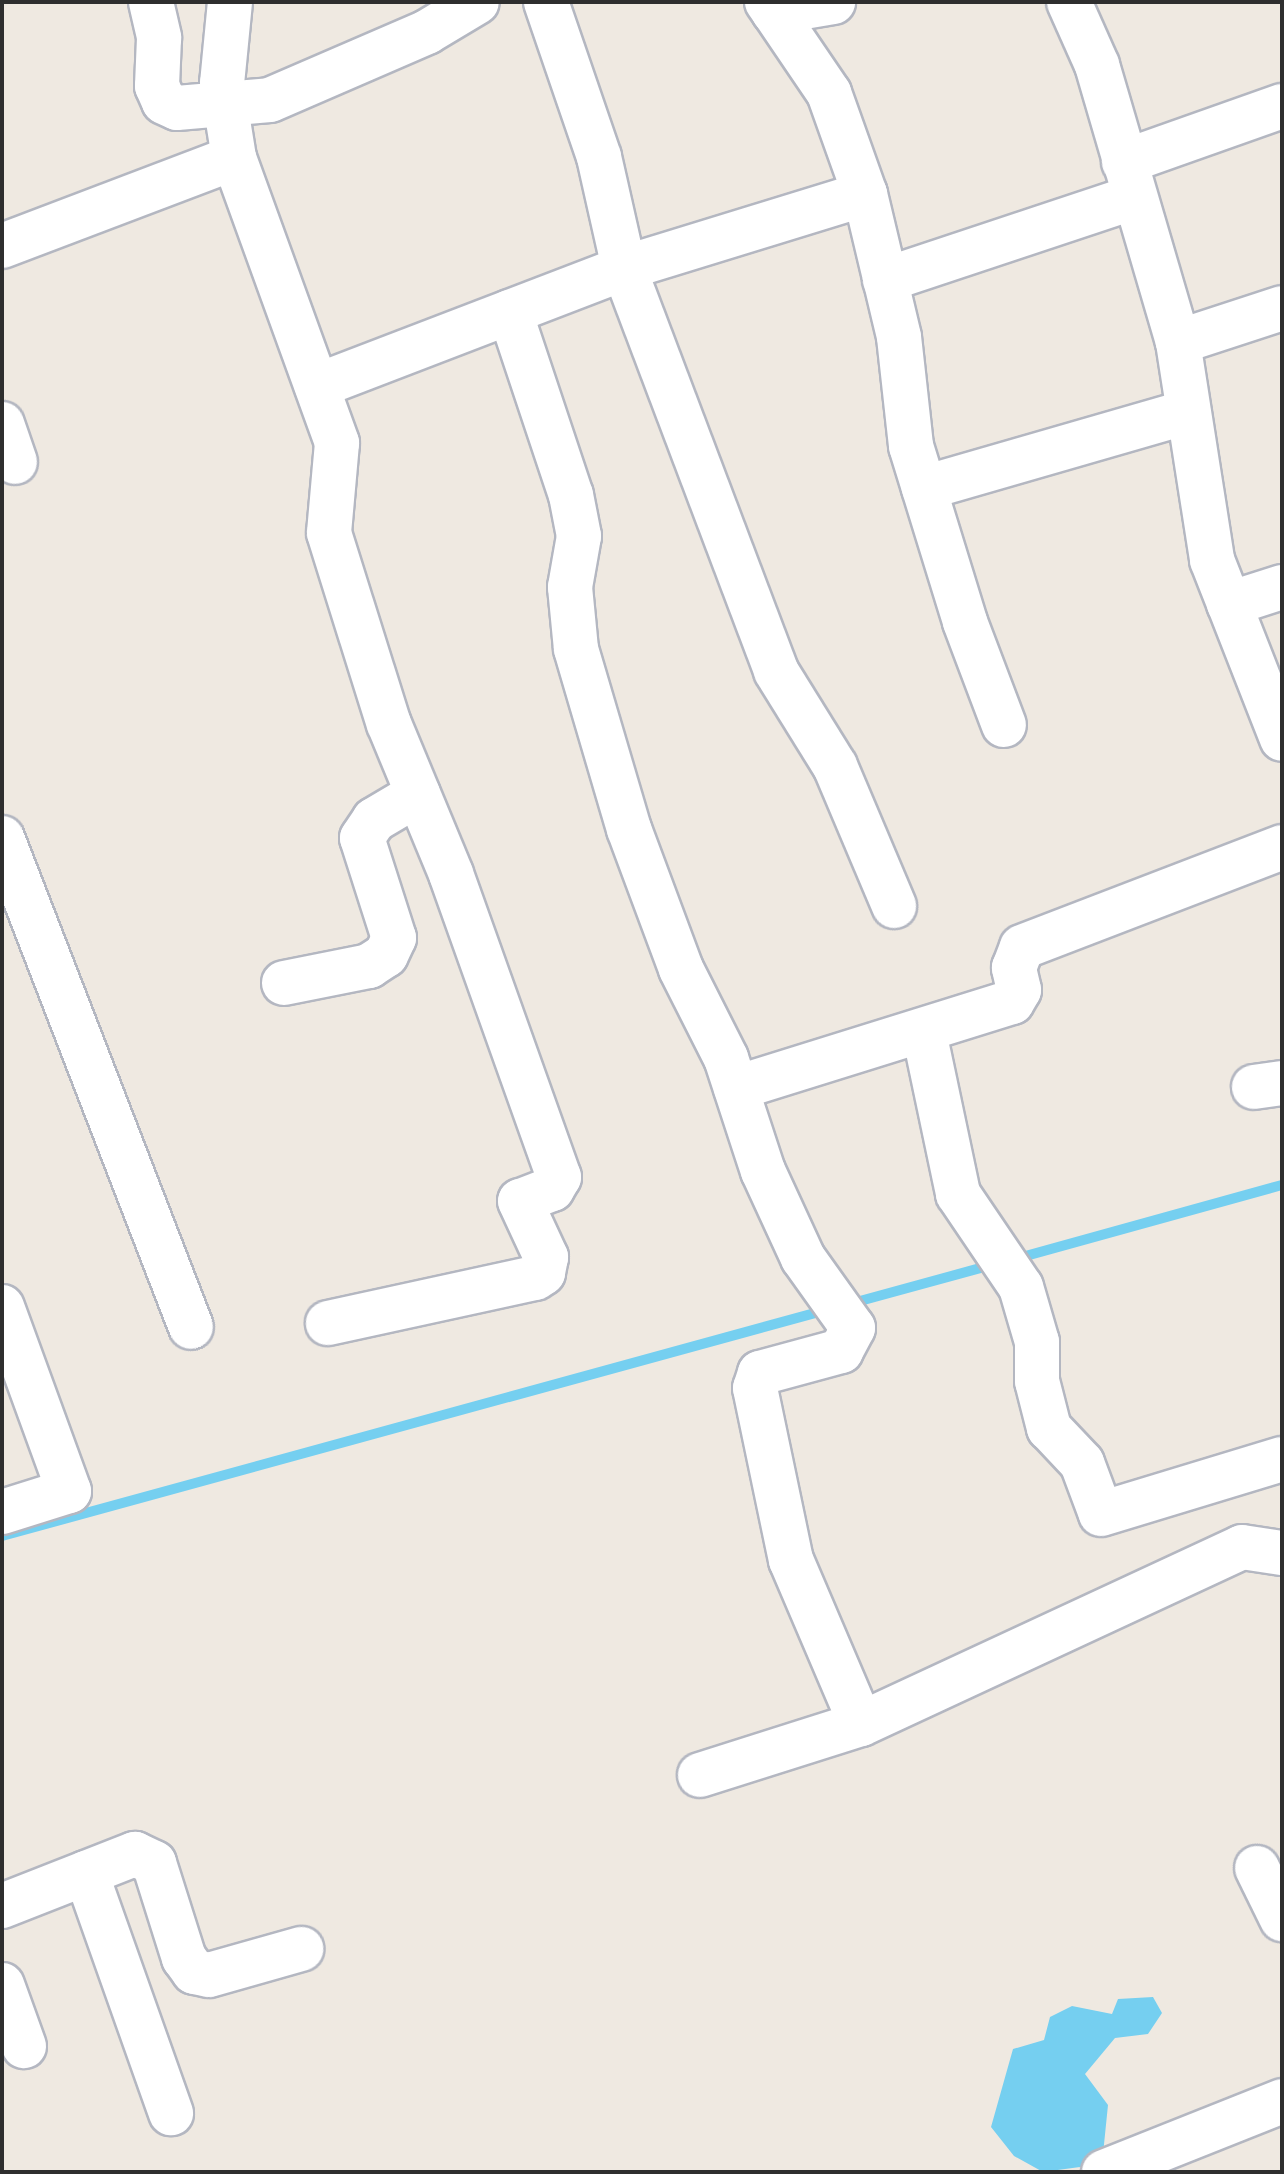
<!DOCTYPE html>
<html>
<head>
<meta charset="utf-8">
<style>
  body { margin:0 }
  #map { position:relative; width:1284px; height:2174px; overflow:hidden; background:#efe9e1; font-family:"Noto Sans",sans-serif }
  div>[style] { position:absolute }
  .water>* { inset:0; background:#75cff0 }
  .stream>* { height:10px; margin:-5px; padding:0 5px; transform-origin:5px; border-radius:5px; background:#75cff0 }
  .roads { filter:drop-shadow(2px 0 #b4b7c1) drop-shadow(-2px 0 #b4b7c1) drop-shadow(0 2px #b4b7c1) drop-shadow(0 -2px #b4b7c1) }
  .minor>* { height:44px; margin:-22px; padding:0 22px; transform-origin:22px; border-radius:22px; background:#fff }
  span { translate:-50% -50%; white-space:nowrap; text-align:center; line-height:1.15; -webkit-text-stroke:6px #fff; paint-order:stroke }
  .frame { position:absolute; inset:0; border:4px solid #2e2e2e; pointer-events:none }
</style>
</head>
<body>
<div id="map">
  <div class="water">
    <i style="clip-path:polygon(1153px 1997px,1162px 2013px,1148px 2034px,1115px 2038px,1085px 2074px,1108px 2105px,1102px 2164px,1043px 2172px,1014px 2156px,991px 2127px,1013px 2049px,1044px 2040px,1050px 2017px,1072px 2006px,1112px 2014px,1118px 1999px)"></i>
  </div>
  <div class="stream">
    <i style="left:1015px;top:1259px;width:277px;rotate:-15.5deg"></i>
    <i style="left:849px;top:1304px;width:148px;rotate:-15.3deg"></i>
    <i style="left:2px;top:1536px;width:854px;rotate:-15.34deg"></i>
  </div>
  <div class="roads">
    <div class="minor">
      <i style="left:151px;top:2px;width:37px;rotate:77deg"></i>
      <i style="left:159px;top:38px;width:48px;rotate:92.4deg"></i>
      <i style="left:157px;top:86px;width:17px;rotate:66deg"></i>
      <i style="left:164px;top:102px;width:14px;rotate:25deg"></i>
      <i style="left:177px;top:108px;width:93px;rotate:-4.9deg"></i>
      <i style="left:270px;top:100px;width:171px;rotate:-23.4deg"></i>
      <i style="left:427px;top:32px;width:58px;rotate:-31deg"></i>
      <i style="left:230px;top:2px;width:81px;rotate:95.6deg"></i>
      <i style="left:222px;top:83px;width:76px;rotate:80.9deg"></i>
      <i style="left:234px;top:158px;width:303px;rotate:70.1deg"></i>
      <i style="left:337px;top:443px;width:90px;rotate:95.1deg"></i>
      <i style="left:329px;top:533px;width:200px;rotate:72.6deg"></i>
      <i style="left:389px;top:724px;width:162px;rotate:67.5deg"></i>
      <i style="left:451px;top:874px;width:322px;rotate:70.4deg"></i>
      <i style="left:559px;top:1177px;width:14px;rotate:120deg"></i>
      <i style="left:552px;top:1189px;width:34px;rotate:159deg"></i>
      <i style="left:520px;top:1201px;width:62px;rotate:65.1deg"></i>
      <i style="left:546px;top:1257px;width:16px;rotate:101deg"></i>
      <i style="left:543px;top:1273px;width:9px;rotate:148deg"></i>
      <i style="left:535px;top:1278px;width:212px;rotate:167.7deg"></i>
      <i style="left:546px;top:2px;width:164px;rotate:71.1deg"></i>
      <i style="left:599px;top:157px;width:114px;rotate:77.3deg"></i>
      <i style="left:624px;top:268px;width:431px;rotate:69.3deg"></i>
      <i style="left:776px;top:671px;width:112px;rotate:58.2deg"></i>
      <i style="left:835px;top:766px;width:152px;rotate:67.1deg"></i>
      <i style="left:767px;top:2px;width:12px;rotate:55deg"></i>
      <i style="left:774px;top:12px;width:60px;rotate:-9.6deg"></i>
      <i style="left:1069px;top:2px;width:69px;rotate:66deg"></i>
      <i style="left:1097px;top:65px;width:289px;rotate:73.7deg"></i>
      <i style="left:1178px;top:342px;width:221px;rotate:81.1deg"></i>
      <i style="left:1212px;top:560px;width:192px;rotate:68.6deg"></i>
      <i style="left:774px;top:12px;width:98px;rotate:55.8deg"></i>
      <i style="left:829px;top:93px;width:107px;rotate:70.4deg"></i>
      <i style="left:865px;top:194px;width:147px;rotate:76.6deg"></i>
      <i style="left:899px;top:337px;width:110px;rotate:83.7deg"></i>
      <i style="left:911px;top:446px;width:184px;rotate:72.9deg"></i>
      <i style="left:965px;top:622px;width:110px;rotate:69.3deg"></i>
      <i style="left:1124px;top:162px;width:168px;rotate:-19.5deg"></i>
      <i style="left:2px;top:246px;width:248px;rotate:-20.8deg"></i>
      <i style="left:885px;top:280px;width:262px;rotate:-18.4deg"></i>
      <i style="left:510px;top:312px;width:193px;rotate:71.6deg"></i>
      <i style="left:571px;top:495px;width:42px;rotate:79deg"></i>
      <i style="left:579px;top:536px;width:52px;rotate:100deg"></i>
      <i style="left:570px;top:587px;width:62px;rotate:84.5deg"></i>
      <i style="left:576px;top:649px;width:188px;rotate:73.6deg"></i>
      <i style="left:629px;top:829px;width:149px;rotate:69.6deg"></i>
      <i style="left:681px;top:969px;width:100px;rotate:63.2deg"></i>
      <i style="left:726px;top:1058px;width:119px;rotate:71.9deg"></i>
      <i style="left:763px;top:1171px;width:96px;rotate:65.3deg"></i>
      <i style="left:803px;top:1258px;width:86px;rotate:54.5deg"></i>
      <i style="left:853px;top:1328px;width:26px;rotate:118deg"></i>
      <i style="left:841px;top:1351px;width:84px;rotate:164.8deg"></i>
      <i style="left:760px;top:1373px;width:16px;rotate:108deg"></i>
      <i style="left:755px;top:1388px;width:176px;rotate:78.2deg"></i>
      <i style="left:791px;top:1560px;width:178px;rotate:66.9deg"></i>
      <i style="left:1178px;top:342px;width:109px;rotate:-18.1deg"></i>
      <i style="left:317px;top:386px;width:329px;rotate:-21deg"></i>
      <i style="left:624px;top:268px;width:252px;rotate:-17.1deg"></i>
      <i style="left:2px;top:424px;width:40px;rotate:71.1deg"></i>
      <i style="left:924px;top:488px;width:275px;rotate:-16.1deg"></i>
      <i style="left:1229px;top:604px;width:56px;rotate:-17.8deg"></i>
      <i style="left:2px;top:838px;width:524px;rotate:68.87deg"></i>
      <i style="left:284px;top:983px;width:87px;rotate:-11.3deg"></i>
      <i style="left:369px;top:966px;width:20px;rotate:-33deg"></i>
      <i style="left:386px;top:955px;width:19px;rotate:-65deg"></i>
      <i style="left:394px;top:938px;width:105px;rotate:-107.7deg"></i>
      <i style="left:362px;top:838px;width:22px;rotate:-56deg"></i>
      <i style="left:374px;top:820px;width:51px;rotate:-30.6deg"></i>
      <i style="left:924px;top:1032px;width:166px;rotate:78.1deg"></i>
      <i style="left:958px;top:1194px;width:112px;rotate:55.9deg"></i>
      <i style="left:1021px;top:1287px;width:57px;rotate:73.8deg"></i>
      <i style="left:1037px;top:1342px;width:39px;rotate:90deg"></i>
      <i style="left:1037px;top:1381px;width:49px;rotate:75.7deg"></i>
      <i style="left:1049px;top:1428px;width:48px;rotate:46.7deg"></i>
      <i style="left:1082px;top:1463px;width:54px;rotate:69.6deg"></i>
      <i style="left:1101px;top:1514px;width:189px;rotate:-16.9deg"></i>
      <i style="left:1254px;top:1087px;width:28px;rotate:-8deg"></i>
      <i style="left:736px;top:1088px;width:289px;rotate:-17.3deg"></i>
      <i style="left:1012px;top:1002px;width:14px;rotate:-60deg"></i>
      <i style="left:1019px;top:990px;width:23px;rotate:-103deg"></i>
      <i style="left:1014px;top:968px;width:22px;rotate:-69deg"></i>
      <i style="left:1022px;top:947px;width:279px;rotate:-21deg"></i>
      <i style="left:2px;top:1307px;width:196px;rotate:70deg"></i>
      <i style="left:69px;top:1491px;width:70px;rotate:162.6deg"></i>
      <i style="left:700px;top:1775px;width:169px;rotate:-17.6deg"></i>
      <i style="left:861px;top:1724px;width:420px;rotate:-24.9deg"></i>
      <i style="left:1242px;top:1547px;width:40px;rotate:8.5deg"></i>
      <i style="left:1257px;top:1868px;width:57px;rotate:63.9deg"></i>
      <i style="left:86px;top:1873px;width:255px;rotate:70.5deg"></i>
      <i style="left:2px;top:1906px;width:143px;rotate:-21.4deg"></i>
      <i style="left:135px;top:1854px;width:21px;rotate:25deg"></i>
      <i style="left:154px;top:1863px;width:100px;rotate:72.5deg"></i>
      <i style="left:184px;top:1958px;width:17px;rotate:54deg"></i>
      <i style="left:194px;top:1972px;width:15px;rotate:11deg"></i>
      <i style="left:209px;top:1975px;width:96px;rotate:-15.8deg"></i>
      <i style="left:2px;top:1985px;width:65px;rotate:70.2deg"></i>
      <i style="left:1104px;top:2172px;width:192px;rotate:-21.7deg"></i>
    </div>
  </div>
  <div class="frame"></div>
</div>
</body>
</html>
